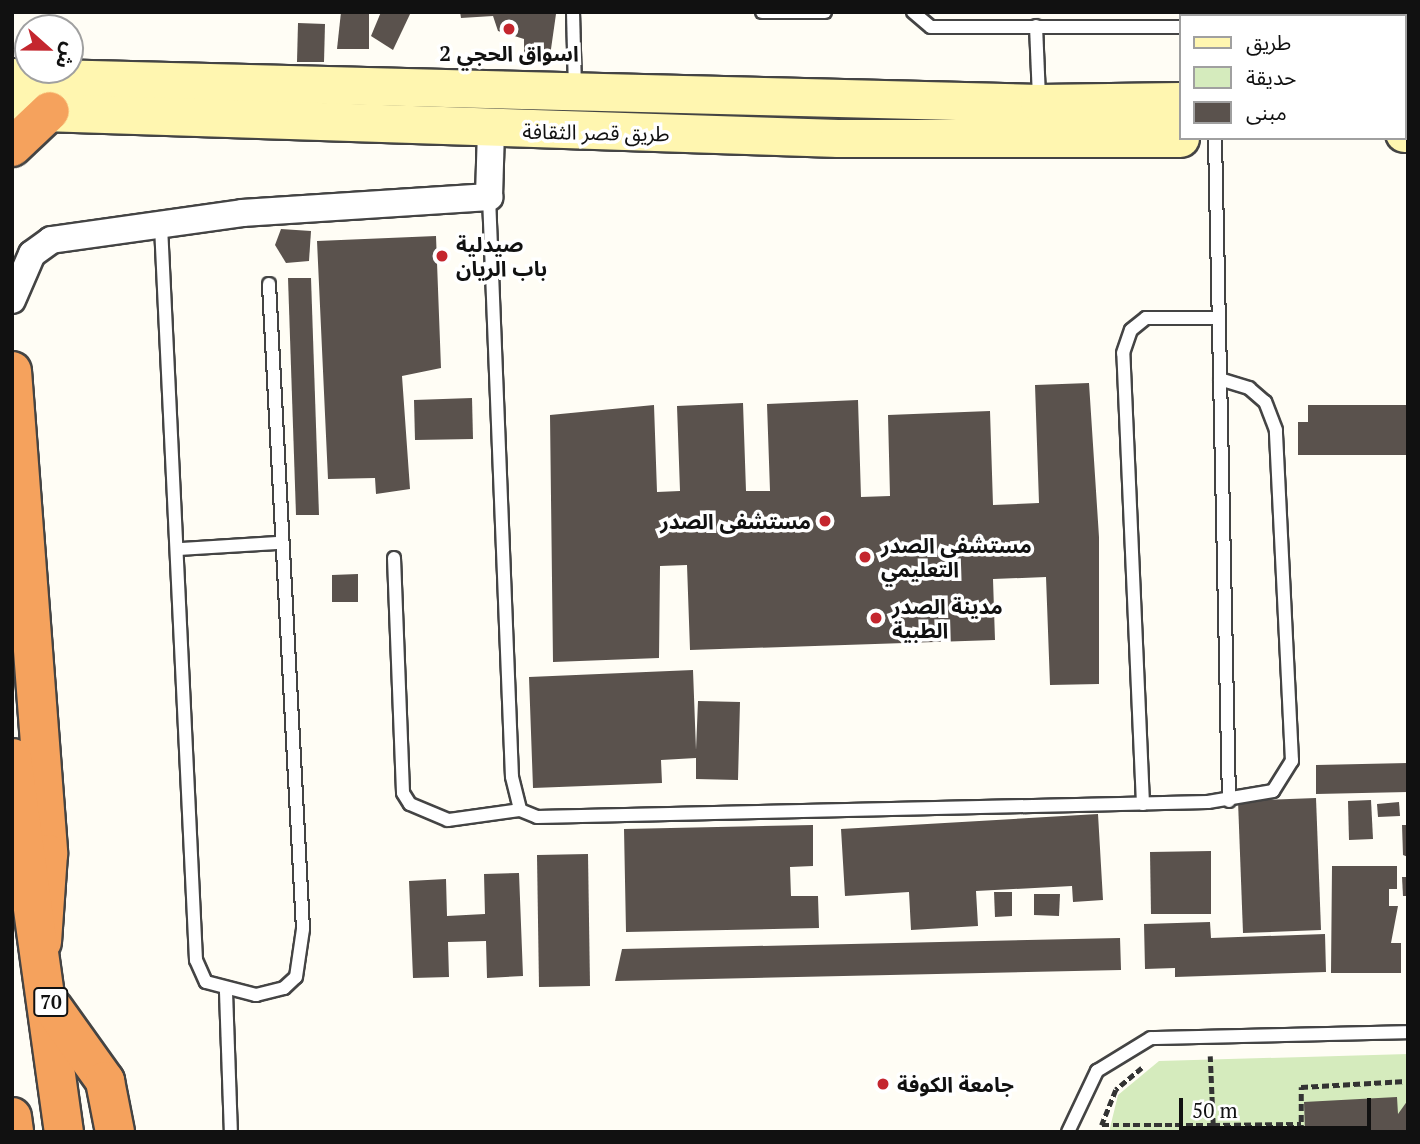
<!DOCTYPE html>
<html>
<head>
<meta charset="utf-8">
<style>
  body { margin:0 }
  #map { position:relative; width:1420px; height:1144px; overflow:hidden; background:#fffdf5; font-family:"PT Serif","Noto Sans Arabic",serif }
  div>[style] { position:absolute }
  .green>* { inset:0; background:#d5ebbd }
  .building>* { inset:0; background:#5a524d }
  .path>* { height:4.5px; margin-top:-2.25px; transform-origin:0; background:repeating-linear-gradient(90deg,#333 0 7px,transparent 0 10.5px) }
  .roads { filter:drop-shadow(2px 0 #444) drop-shadow(-2px 0 #444) drop-shadow(0 2px #444) drop-shadow(0 -2px #444) }
  .lane>* { height:12px; margin:-6px; padding:0 6px; transform-origin:6px; border-radius:6px; background:#fff }
  .street>* { height:26px; margin:-13px; padding:0 13px; transform-origin:13px; border-radius:13px; background:#fff }
  .secondary>* { height:37px; margin:-18.5px; padding:0 18.5px; transform-origin:18.5px; border-radius:18.5px; background:#fff6b0 }
  .highway>* { height:38px; margin:-19px; padding:0 19px; transform-origin:19px; border-radius:19px; background:#f5a25d }
  .dots>* { width:19px; height:19px; translate:-50% -50%; box-sizing:border-box; border:4px solid #fff; border-radius:50% }
  span { translate:-50% -50%; white-space:nowrap; text-align:center; line-height:1.15; -webkit-text-stroke:7px #fff; paint-order:stroke }
  .shield-label span { padding:2px 5px; background:#fff; border:2px solid; border-radius:5px; -webkit-text-stroke-width:0 }
  .shield-label { font-size:19px; color:#111; font-weight:700 }
  .poi-label { font-size:21px; color:#111; font-weight:700 }
  .left { translate:0 -50%; text-align:left }
  .right { translate:-100% -50%; text-align:right }
  .street-label { font-size:21px; color:#111 }
  .frame { position:absolute; inset:0; border:14px solid #111; pointer-events:none }
  .legend { position:absolute; left:1179px; top:14px; width:228px; height:126px; box-sizing:border-box; background:#fff; border:2px solid #a0a0a0; margin:0; padding:9px 12px; list-style:none; font-size:21px; color:#111 }
  .legend li { display:flex; align-items:center; gap:14px; height:35px }
  .legend b { width:35px; border:2px solid #a0a0a0 }
  .north { position:absolute; left:14px; top:14px; width:70px; height:70px; box-sizing:border-box; background:#fff; border:2px solid #a0a0a0; border-radius:50%; rotate:111deg; font-size:19px; font-weight:700; line-height:28px; text-align:center; color:#111 }
  .north::after { content:''; display:block; margin:auto; width:24px; height:32px; background:#c4262e; clip-path:polygon(50% 0,100% 100%,50% 72%,0 100%) }
  .scale { position:absolute; left:1179px; top:1098px; width:192px; height:32px; box-sizing:border-box; border:4px solid #111; border-top:0; padding-left:9px; font-size:21px; line-height:24px; white-space:nowrap; color:#111; -webkit-text-stroke:5px #fff; paint-order:stroke }
</style>
</head>
<body>
<div id="map">
  <div class="green">
    <i style="clip-path:polygon(1408px 1054px,1408px 1132px,1109px 1132px,1118px 1095px,1159px 1061px)"></i>
  </div>
  <div class="building">
    <i style="clip-path:polygon(341px 12px,369px 12px,369px 49px,337px 49px)"></i>
    <i style="clip-path:polygon(381px 12px,411px 12px,393px 50px,371px 36px)"></i>
    <i style="clip-path:polygon(460px 12px,556px 14px,550px 56px,524px 57px,524px 39px,498px 31px,493px 16px,461px 18px)"></i>
    <i style="clip-path:polygon(298px 23px,325px 24px,324px 62px,297px 62px)"></i>
    <i style="clip-path:polygon(281px 229px,311px 231px,309px 261px,286px 263px,275px 245px)"></i>
    <i style="clip-path:polygon(436px 236px,441px 368px,402px 376px,410px 489px,376px 494px,375px 478px,328px 479px,317px 241px)"></i>
    <i style="clip-path:polygon(288px 278px,311px 278px,319px 515px,296px 515px)"></i>
    <i style="clip-path:polygon(1089px 383px,1099px 537px,1099px 684px,1050px 685px,1046px 577px,993px 579px,995px 640px,690px 650px,687px 565px,660px 566px,659px 658px,553px 662px,550px 415px,654px 405px,657px 492px,680px 491px,677px 406px,743px 403px,746px 491px,770px 491px,767px 404px,858px 400px,861px 497px,890px 496px,888px 415px,990px 411px,993px 505px,1039px 503px,1035px 385px)"></i>
    <i style="clip-path:polygon(472px 398px,473px 439px,415px 440px,414px 400px)"></i>
    <i style="clip-path:polygon(1308px 405px,1408px 405px,1408px 455px,1298px 455px,1298px 422px,1308px 422px)"></i>
    <i style="clip-path:polygon(358px 574px,358px 602px,332px 602px,332px 575px)"></i>
    <i style="clip-path:polygon(693px 670px,696px 750px,698px 701px,740px 702px,738px 780px,696px 779px,696px 758px,661px 760px,662px 783px,533px 788px,529px 677px)"></i>
    <i style="clip-path:polygon(1408px 763px,1408px 792px,1316px 794px,1316px 765px)"></i>
    <i style="clip-path:polygon(1316px 798px,1321px 930px,1243px 933px,1238px 801px)"></i>
    <i style="clip-path:polygon(1371px 800px,1373px 839px,1349px 840px,1348px 801px)"></i>
    <i style="clip-path:polygon(1399px 802px,1400px 816px,1378px 817px,1377px 804px)"></i>
    <i style="clip-path:polygon(1098px 814px,1103px 900px,1073px 902px,1072px 886px,976px 891px,978px 926px,911px 930px,909px 892px,845px 896px,841px 829px)"></i>
    <i style="clip-path:polygon(813px 825px,813px 866px,790px 867px,791px 896px,818px 896px,819px 928px,626px 932px,624px 829px)"></i>
    <i style="clip-path:polygon(1402px 825px,1408px 825px,1408px 857px,1403px 855px)"></i>
    <i style="clip-path:polygon(1211px 851px,1211px 914px,1151px 914px,1150px 852px)"></i>
    <i style="clip-path:polygon(588px 854px,590px 986px,539px 987px,537px 855px)"></i>
    <i style="clip-path:polygon(1332px 866px,1397px 866px,1397px 889px,1389px 889px,1389px 906px,1398px 906px,1391px 943px,1401px 943px,1401px 973px,1331px 973px)"></i>
    <i style="clip-path:polygon(519px 873px,523px 976px,487px 978px,486px 941px,448px 942px,449px 977px,413px 978px,409px 881px,446px 879px,447px 916px,485px 914px,484px 874px)"></i>
    <i style="clip-path:polygon(1402px 877px,1408px 877px,1408px 896px,1403px 896px)"></i>
    <i style="clip-path:polygon(994px 892px,1012px 892px,1012px 916px,995px 917px)"></i>
    <i style="clip-path:polygon(1034px 894px,1060px 894px,1059px 916px,1034px 915px)"></i>
    <i style="clip-path:polygon(1210px 922px,1211px 938px,1325px 934px,1326px 972px,1175px 977px,1175px 968px,1145px 969px,1144px 924px)"></i>
    <i style="clip-path:polygon(1120px 938px,1121px 970px,615px 981px,622px 949px)"></i>
    <i style="clip-path:polygon(1397px 1097px,1398px 1114px,1408px 1100px,1408px 1132px,1305px 1132px,1304px 1102px)"></i>
  </div>
  <div class="path">
    <i style="left:1142px;top:1068px;width:34px;rotate:140deg"></i>
    <i style="left:1116px;top:1090px;width:38px;rotate:112deg"></i>
    <i style="left:1102px;top:1125px;width:111px"></i>
    <i style="left:1213px;top:1125px;width:69px;rotate:-92.5deg"></i>
    <i style="left:1213px;top:1132px;width:7px;rotate:-90deg"></i>
    <i style="left:1213px;top:1125px;width:88px;rotate:-0.7deg"></i>
    <i style="left:1301px;top:1132px;width:45px;rotate:-90deg"></i>
    <i style="left:1301px;top:1087px;width:105px;rotate:-3.3deg"></i>
  </div>
  <div class="roads">
    <div class="lane">
      <i style="left:573px;top:12px;width:75px;rotate:88.5deg"></i>
      <i style="left:762px;top:12px;width:63px"></i>
      <i style="left:913px;top:12px;width:23px;rotate:40deg"></i>
      <i style="left:931px;top:27px;width:249px"></i>
      <i style="left:1197px;top:16px;width:4px;rotate:-63deg"></i>
      <i style="left:1036px;top:26px;width:73px;rotate:87.6deg"></i>
      <i style="left:1215px;top:138px;width:663px;rotate:88.79deg"></i>
      <i style="left:489px;top:197px;width:580px;rotate:87.73deg"></i>
      <i style="left:512px;top:777px;width:34px;rotate:76deg"></i>
      <i style="left:520px;top:810px;width:18px;rotate:22deg"></i>
      <i style="left:537px;top:817px;width:671px;rotate:-1.28deg"></i>
      <i style="left:1208px;top:802px;width:66px;rotate:-9.6deg"></i>
      <i style="left:1273px;top:791px;width:36px;rotate:-58deg"></i>
      <i style="left:1292px;top:761px;width:331px;rotate:-92.8deg"></i>
      <i style="left:1276px;top:430px;width:30px;rotate:-111deg"></i>
      <i style="left:1265px;top:402px;width:21px;rotate:-139deg"></i>
      <i style="left:1249px;top:388px;width:30px;rotate:-163deg"></i>
      <i style="left:161px;top:226px;width:735px;rotate:87.27deg"></i>
      <i style="left:196px;top:960px;width:24px;rotate:66deg"></i>
      <i style="left:206px;top:982px;width:52px;rotate:14.6deg"></i>
      <i style="left:256px;top:995px;width:29px;rotate:-14deg"></i>
      <i style="left:284px;top:988px;width:16px;rotate:-43deg"></i>
      <i style="left:296px;top:977px;width:49px;rotate:-81.7deg"></i>
      <i style="left:303px;top:929px;width:646px;rotate:-93.02deg"></i>
      <i style="left:180px;top:549px;width:99px;rotate:-3.5deg"></i>
      <i style="left:394px;top:558px;width:235px;rotate:87.8deg"></i>
      <i style="left:403px;top:793px;width:13px;rotate:58deg"></i>
      <i style="left:410px;top:804px;width:41px;rotate:22.8deg"></i>
      <i style="left:448px;top:820px;width:73px;rotate:-7.9deg"></i>
      <i style="left:1143px;top:804px;width:451px;rotate:-92.5deg"></i>
      <i style="left:1123px;top:353px;width:24px;rotate:-71deg"></i>
      <i style="left:1131px;top:330px;width:19px;rotate:-39deg"></i>
      <i style="left:1146px;top:318px;width:73px"></i>
      <i style="left:226px;top:992px;width:140px;rotate:88deg"></i>
      <i style="left:1068px;top:1132px;width:68px;rotate:-64.6deg"></i>
      <i style="left:1097px;top:1071px;width:63px;rotate:-31.4deg"></i>
      <i style="left:1151px;top:1038px;width:257px;rotate:-1.3deg"></i>
    </div>
    <div class="street">
      <i style="left:12px;top:300px;width:50px;rotate:-66.5deg"></i>
      <i style="left:32px;top:254px;width:24px;rotate:-36deg"></i>
      <i style="left:51px;top:240px;width:193px;rotate:-8deg"></i>
      <i style="left:242px;top:213px;width:248px;rotate:-3.7deg"></i>
      <i style="left:489px;top:197px;width:68px;rotate:-88.3deg"></i>
    </div>
    <div class="secondary">
      <i style="left:12px;top:77px;width:1027px;rotate:1.45deg"></i>
      <i style="left:1039px;top:103px;width:141px;rotate:-0.8deg"></i>
      <i style="left:1404px;top:97px;width:4px"></i>
      <i style="left:12px;top:111px;width:826px;rotate:1.87deg"></i>
      <i style="left:838px;top:138px;width:342px"></i>
      <i style="left:1404px;top:133px;width:4px"></i>
    </div>
    <div class="highway">
      <i style="left:12px;top:147px;width:52px;rotate:-43.5deg"></i>
      <i style="left:12px;top:371px;width:484px;rotate:85.7deg"></i>
      <i style="left:48px;top:854px;width:88px;rotate:93.9deg"></i>
      <i style="left:12px;top:758px;width:378px;rotate:82.1deg"></i>
      <i style="left:53px;top:1008px;width:90px;rotate:54.5deg"></i>
      <i style="left:105px;top:1081px;width:52px;rotate:78.9deg"></i>
      <i style="left:12px;top:1117px;width:15px;rotate:82deg"></i>
    </div>
  </div>
  <div class="dots">
    <i style="left:509px;top:29px;background:#c4262e"></i>
    <i style="left:442px;top:256px;background:#c4262e"></i>
    <i style="left:825px;top:521px;background:#c4262e"></i>
    <i style="left:865px;top:557px;background:#c4262e"></i>
    <i style="left:876px;top:618px;background:#c4262e"></i>
    <i style="left:883px;top:1084px;background:#c4262e"></i>
  </div>
  <div class="shield-label">
    <span style="left:51px;top:1002px">70</span>
  </div>
  <div class="poi-label">
    <span style="left:509px;top:53px">اسواق الحجي 2</span>
    <span class="left" style="left:456px;top:256px">صيدلية<br>باب الريان</span>
    <span class="right" style="left:811px;top:521px">مستشفى الصدر</span>
    <span class="left" style="left:881px;top:557px">مستشفى الصدر<br>التعليمي</span>
    <span class="left" style="left:892px;top:618px">مدينة الصدر<br>الطبية</span>
    <span class="left" style="left:897px;top:1084px">جامعة الكوفة</span>
  </div>
  <div class="street-label">
    <span style="left:596px;top:132px;rotate:1deg">طريق قصر الثقافة</span>
  </div>
  <div class="frame"></div>
  <ul class="legend">
  <li><b style="height:9px;background:#fff6b0"></b>طريق</li>
  <li><b style="height:19px;background:#d5ebbd"></b>حديقة</li>
  <li><b style="height:19px;background:#5a524d"></b>مبنى</li>
  </ul>
  <div class="north">ش</div>
  <div class="scale">50 m</div>
</div>
</body>
</html>
